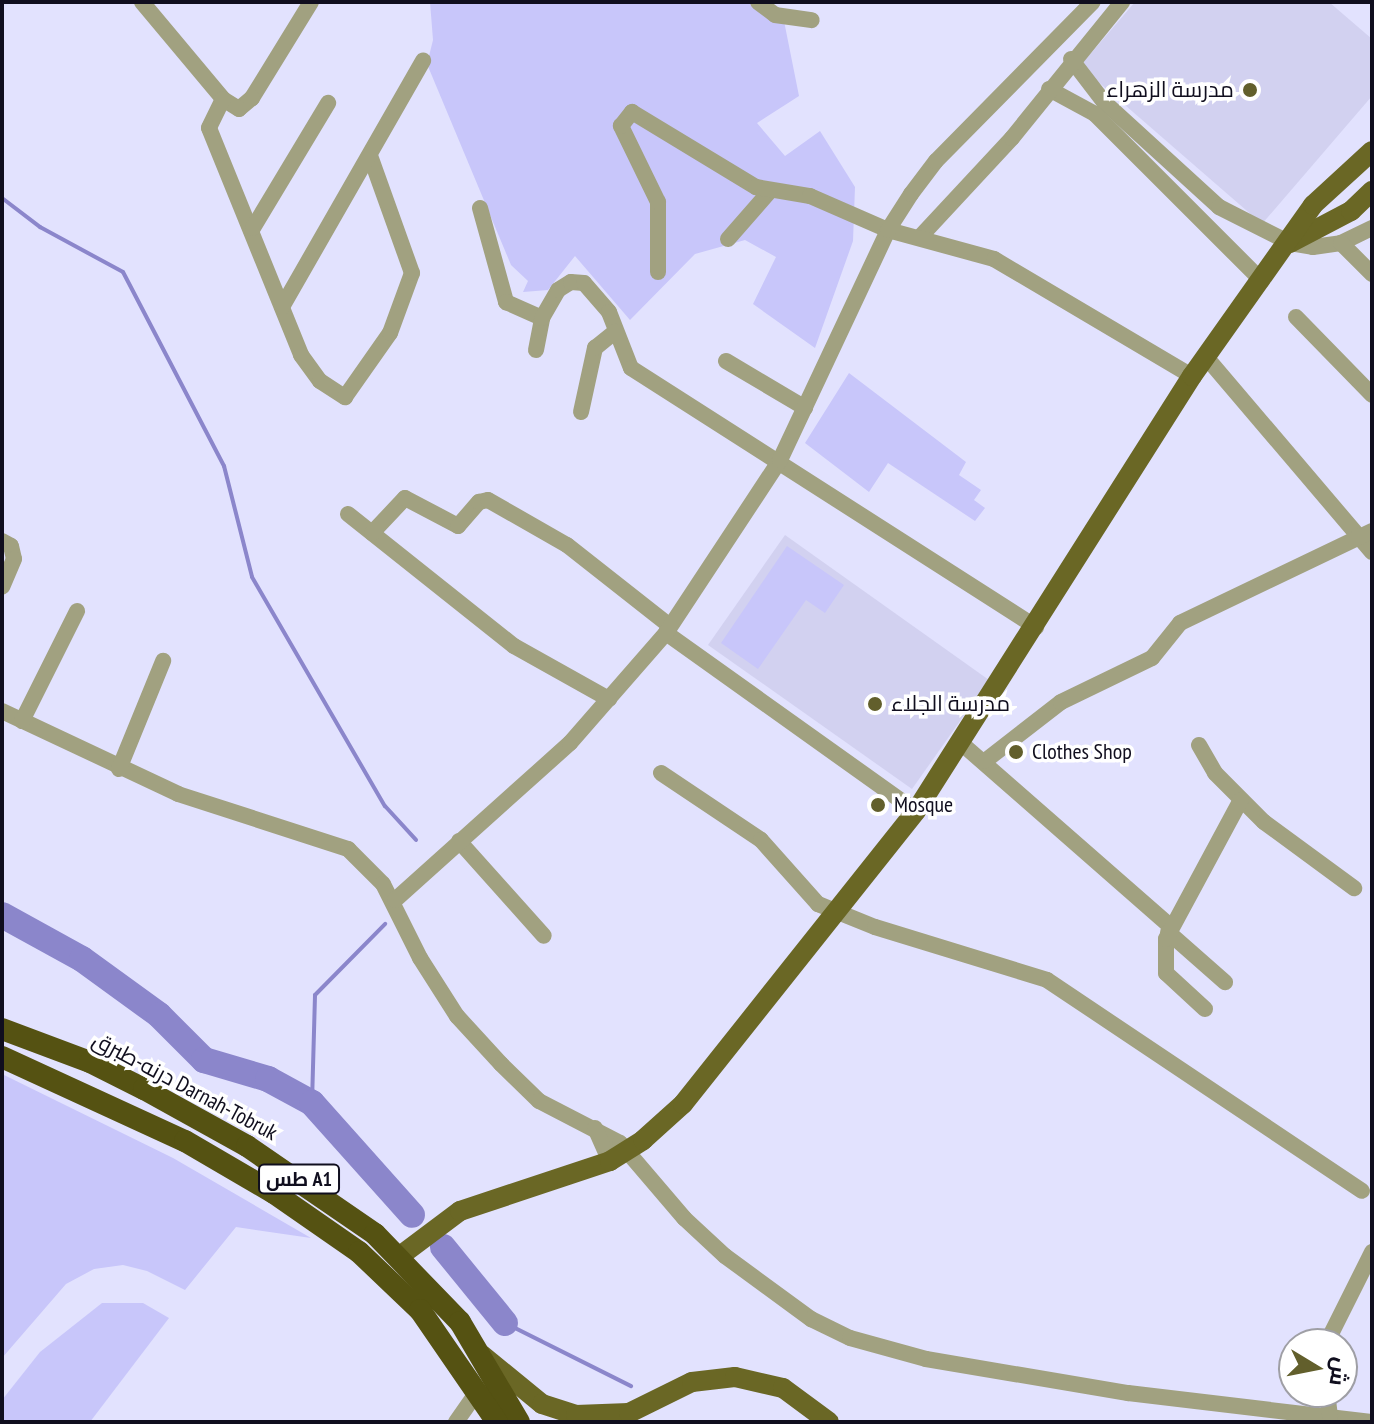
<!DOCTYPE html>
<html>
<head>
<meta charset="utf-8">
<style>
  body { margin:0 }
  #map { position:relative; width:1374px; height:1424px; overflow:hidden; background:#e2e2fe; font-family:"PT Sans Narrow",Cairo,sans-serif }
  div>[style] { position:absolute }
  .built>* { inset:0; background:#d2d1f0 }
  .green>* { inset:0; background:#c8c6fa }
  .stream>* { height:4px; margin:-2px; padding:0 2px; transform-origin:2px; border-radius:2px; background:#8b86cb }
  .river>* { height:26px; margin:-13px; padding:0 13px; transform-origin:13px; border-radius:13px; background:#8b86cb }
  .minor>* { height:16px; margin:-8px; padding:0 8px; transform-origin:8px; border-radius:8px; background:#a1a180 }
  .major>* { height:20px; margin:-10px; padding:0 10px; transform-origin:10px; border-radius:10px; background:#6a6725 }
  .highway>* { height:22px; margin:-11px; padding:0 11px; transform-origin:11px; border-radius:11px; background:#555212 }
  .dots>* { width:22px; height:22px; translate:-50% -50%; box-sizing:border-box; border:4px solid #fff; border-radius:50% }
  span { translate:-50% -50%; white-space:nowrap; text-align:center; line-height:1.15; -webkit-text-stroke:7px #fff; paint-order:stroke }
  .shield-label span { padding:2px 6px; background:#fff; border:2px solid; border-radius:6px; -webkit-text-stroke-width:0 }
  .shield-label { font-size:20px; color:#100e1e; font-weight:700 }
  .poi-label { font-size:22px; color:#100e1e }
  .right { translate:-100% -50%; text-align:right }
  .left { translate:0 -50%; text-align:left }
  .street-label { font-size:22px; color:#100e1e }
  .frame { position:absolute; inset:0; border:4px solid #100e1e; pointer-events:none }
  .north { position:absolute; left:1278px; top:1328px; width:80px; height:80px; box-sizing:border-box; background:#fff; border:2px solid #9f9fa5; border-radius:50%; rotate:100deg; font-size:22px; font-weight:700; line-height:32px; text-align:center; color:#100e1e }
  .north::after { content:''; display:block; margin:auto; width:28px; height:36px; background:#625f2c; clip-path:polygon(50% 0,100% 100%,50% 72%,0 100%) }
</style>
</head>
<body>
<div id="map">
  <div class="built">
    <i style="clip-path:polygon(1135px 2px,1329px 2px,1372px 39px,1372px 96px,1262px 224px,1080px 66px)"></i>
    <i style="clip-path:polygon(785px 535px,989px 680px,912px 789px,708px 645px)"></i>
  </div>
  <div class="green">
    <i style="clip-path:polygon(430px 2px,763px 2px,784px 21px,799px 96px,757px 123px,785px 156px,820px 131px,855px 187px,853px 241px,815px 348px,753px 304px,776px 257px,745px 240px,695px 254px,630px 320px,575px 256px,548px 290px,523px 292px,528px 281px,511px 265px,427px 64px,433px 40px)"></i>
    <i style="clip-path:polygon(849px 373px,966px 462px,959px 475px,981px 490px,974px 500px,985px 508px,975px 521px,888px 463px,869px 492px,805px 443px)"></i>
    <i style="clip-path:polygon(787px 546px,844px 585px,825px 613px,806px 600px,758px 669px,721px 643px)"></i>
    <i style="clip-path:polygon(2px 1074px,173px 1158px,311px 1238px,236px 1227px,185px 1290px,147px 1271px,123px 1265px,94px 1269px,66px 1284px,2px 1358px)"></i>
    <i style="clip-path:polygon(102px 1303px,143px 1303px,169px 1318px,90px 1422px,2px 1422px,2px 1400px,40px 1352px)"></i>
  </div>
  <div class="stream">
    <i style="left:2px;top:198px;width:48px;rotate:37.3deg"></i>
    <i style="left:40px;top:227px;width:94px;rotate:28.5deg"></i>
    <i style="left:123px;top:272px;width:219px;rotate:62.5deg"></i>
    <i style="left:224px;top:466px;width:114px;rotate:75.8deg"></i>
    <i style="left:252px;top:577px;width:265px;rotate:59.9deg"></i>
    <i style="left:385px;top:806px;width:46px;rotate:47.6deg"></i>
    <i style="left:312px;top:1103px;width:108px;rotate:-88.4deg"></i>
    <i style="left:315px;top:995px;width:100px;rotate:-45.4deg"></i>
    <i style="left:505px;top:1323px;width:141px;rotate:26.6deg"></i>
  </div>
  <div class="river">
    <i style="left:2px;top:915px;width:91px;rotate:28.8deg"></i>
    <i style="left:82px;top:959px;width:95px;rotate:36deg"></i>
    <i style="left:159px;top:1015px;width:64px;rotate:45deg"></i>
    <i style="left:204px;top:1060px;width:67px;rotate:16.5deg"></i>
    <i style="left:268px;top:1079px;width:50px;rotate:28.6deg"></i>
    <i style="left:312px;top:1103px;width:150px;rotate:48.2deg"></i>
    <i style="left:443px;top:1247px;width:98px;rotate:50.8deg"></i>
  </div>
  <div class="minor">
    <i style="left:142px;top:2px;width:126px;rotate:50.1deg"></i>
    <i style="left:311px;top:2px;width:113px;rotate:121.6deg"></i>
    <i style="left:252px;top:98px;width:17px;rotate:140deg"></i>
    <i style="left:239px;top:109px;width:19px;rotate:-148deg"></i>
    <i style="left:223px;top:99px;width:32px;rotate:116deg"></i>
    <i style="left:209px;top:128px;width:245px;rotate:67.9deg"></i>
    <i style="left:301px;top:355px;width:32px;rotate:54deg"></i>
    <i style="left:320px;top:381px;width:30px;rotate:33deg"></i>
    <i style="left:345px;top:397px;width:78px;rotate:-54.9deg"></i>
    <i style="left:390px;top:333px;width:64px;rotate:-69.9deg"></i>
    <i style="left:412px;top:273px;width:124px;rotate:-109.7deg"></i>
    <i style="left:758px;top:2px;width:21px;rotate:37deg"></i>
    <i style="left:775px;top:15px;width:37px;rotate:8deg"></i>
    <i style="left:1071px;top:59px;width:54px;rotate:52.5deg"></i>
    <i style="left:1104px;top:102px;width:156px;rotate:42.4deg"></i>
    <i style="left:1219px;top:207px;width:80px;rotate:26.9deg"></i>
    <i style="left:1290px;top:243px;width:23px;rotate:10deg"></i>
    <i style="left:1313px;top:247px;width:28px;rotate:-8deg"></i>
    <i style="left:1341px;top:243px;width:34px;rotate:-26deg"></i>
    <i style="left:1049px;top:89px;width:52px;rotate:28.5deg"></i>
    <i style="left:1095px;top:114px;width:236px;rotate:45deg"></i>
    <i style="left:480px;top:208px;width:98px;rotate:74.5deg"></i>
    <i style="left:506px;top:302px;width:39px;rotate:24deg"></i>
    <i style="left:253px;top:228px;width:146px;rotate:-59deg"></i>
    <i style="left:920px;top:237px;width:135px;rotate:-47.1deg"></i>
    <i style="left:1012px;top:138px;width:175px;rotate:-51deg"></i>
    <i style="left:728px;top:239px;width:64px;rotate:-48.8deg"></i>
    <i style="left:1341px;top:243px;width:44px;rotate:45deg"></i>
    <i style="left:658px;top:272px;width:70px;rotate:-90deg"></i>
    <i style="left:658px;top:202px;width:85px;rotate:-116deg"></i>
    <i style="left:621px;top:126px;width:18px;rotate:-52deg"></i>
    <i style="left:632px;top:112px;width:145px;rotate:31.2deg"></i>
    <i style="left:756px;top:187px;width:55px;rotate:9.5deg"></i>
    <i style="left:810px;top:196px;width:85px;rotate:23.6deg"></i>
    <i style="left:888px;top:230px;width:110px;rotate:15.3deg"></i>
    <i style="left:994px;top:259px;width:230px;rotate:30.6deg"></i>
    <i style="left:282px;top:307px;width:284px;rotate:-60.2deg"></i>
    <i style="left:1296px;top:317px;width:109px;rotate:45.7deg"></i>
    <i style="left:536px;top:350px;width:33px;rotate:-79deg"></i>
    <i style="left:542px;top:318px;width:32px;rotate:-60deg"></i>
    <i style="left:558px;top:290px;width:15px;rotate:-32deg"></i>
    <i style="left:571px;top:282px;width:13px;rotate:4deg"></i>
    <i style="left:584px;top:283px;width:38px;rotate:49deg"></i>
    <i style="left:609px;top:312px;width:60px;rotate:68.6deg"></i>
    <i style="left:631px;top:368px;width:481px;rotate:32.6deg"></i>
    <i style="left:1206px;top:357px;width:256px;rotate:49.6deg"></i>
    <i style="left:726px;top:361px;width:92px;rotate:30.7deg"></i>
    <i style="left:581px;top:412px;width:66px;rotate:-77.7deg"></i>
    <i style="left:595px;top:348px;width:26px;rotate:-39deg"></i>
    <i style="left:348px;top:514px;width:212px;rotate:38.5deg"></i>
    <i style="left:514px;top:646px;width:109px;rotate:29.2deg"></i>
    <i style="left:372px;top:533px;width:48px;rotate:-46.7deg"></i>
    <i style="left:405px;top:498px;width:60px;rotate:27.8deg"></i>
    <i style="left:458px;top:526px;width:32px;rotate:-49deg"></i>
    <i style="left:479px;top:502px;width:9px;rotate:-13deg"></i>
    <i style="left:488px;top:500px;width:91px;rotate:29.7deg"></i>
    <i style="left:567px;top:545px;width:131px;rotate:38.2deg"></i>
    <i style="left:2px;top:541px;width:10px;rotate:29deg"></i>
    <i style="left:11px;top:546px;width:13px;rotate:77deg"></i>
    <i style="left:14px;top:559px;width:30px;rotate:113deg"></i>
    <i style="left:666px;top:633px;width:307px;rotate:35.5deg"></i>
    <i style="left:2px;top:711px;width:195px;rotate:25.2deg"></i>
    <i style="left:178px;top:794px;width:179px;rotate:17.9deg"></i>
    <i style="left:348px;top:849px;width:49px;rotate:45deg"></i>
    <i style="left:383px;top:884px;width:83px;rotate:63.4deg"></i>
    <i style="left:420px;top:958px;width:69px;rotate:57.5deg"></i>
    <i style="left:457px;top:1016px;width:65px;rotate:47.5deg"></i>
    <i style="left:501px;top:1064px;width:53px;rotate:44.2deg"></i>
    <i style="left:539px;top:1101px;width:91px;rotate:27.4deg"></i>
    <i style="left:620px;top:1143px;width:99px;rotate:49.5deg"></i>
    <i style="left:684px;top:1218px;width:56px;rotate:42.8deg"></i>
    <i style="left:725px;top:1256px;width:107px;rotate:36.2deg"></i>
    <i style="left:811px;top:1319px;width:43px;rotate:26deg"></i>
    <i style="left:850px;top:1338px;width:79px;rotate:15.4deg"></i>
    <i style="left:926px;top:1359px;width:205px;rotate:9.6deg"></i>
    <i style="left:1128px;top:1393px;width:245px;rotate:6.8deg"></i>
    <i style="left:22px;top:721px;width:123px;rotate:-63.4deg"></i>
    <i style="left:961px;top:743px;width:278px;rotate:41.2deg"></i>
    <i style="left:1199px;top:745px;width:32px;rotate:60deg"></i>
    <i style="left:1215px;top:773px;width:69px;rotate:45deg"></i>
    <i style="left:1264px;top:822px;width:112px;rotate:36.3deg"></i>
    <i style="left:985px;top:761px;width:96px;rotate:-37.8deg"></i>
    <i style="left:1061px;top:702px;width:101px;rotate:-25.8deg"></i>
    <i style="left:1152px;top:658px;width:45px;rotate:-51.3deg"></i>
    <i style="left:1180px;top:623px;width:213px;rotate:-25.6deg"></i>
    <i style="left:119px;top:769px;width:117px;rotate:-67.8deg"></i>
    <i style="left:661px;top:773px;width:120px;rotate:33.8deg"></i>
    <i style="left:761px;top:840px;width:86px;rotate:48.3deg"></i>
    <i style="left:818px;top:904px;width:61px;rotate:22deg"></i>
    <i style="left:875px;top:927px;width:180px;rotate:17.1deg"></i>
    <i style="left:1047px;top:980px;width:379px;rotate:33.8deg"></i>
    <i style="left:459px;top:841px;width:127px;rotate:48.2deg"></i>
    <i style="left:395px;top:900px;width:235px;rotate:-41.9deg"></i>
    <i style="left:570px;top:743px;width:146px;rotate:-48.9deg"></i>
    <i style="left:666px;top:633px;width:207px;rotate:-56.6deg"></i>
    <i style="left:780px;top:460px;width:254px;rotate:-64.8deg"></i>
    <i style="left:888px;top:230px;width:43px;rotate:-57.4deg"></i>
    <i style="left:911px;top:194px;width:41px;rotate:-52.9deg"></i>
    <i style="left:936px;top:161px;width:223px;rotate:-45.4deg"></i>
    <i style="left:1168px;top:932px;width:76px;rotate:41.3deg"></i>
    <i style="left:1205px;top:1009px;width:53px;rotate:-137.3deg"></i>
    <i style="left:1166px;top:973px;width:34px;rotate:-90deg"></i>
    <i style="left:1166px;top:939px;width:158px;rotate:-61.7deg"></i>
    <i style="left:595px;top:1128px;width:36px;rotate:66deg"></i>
    <i style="left:1326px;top:1344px;width:103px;rotate:-63.4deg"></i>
    <i style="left:1327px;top:1392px;width:25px;rotate:83deg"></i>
    <i style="left:456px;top:1422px;width:39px;rotate:-55deg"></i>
  </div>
  <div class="major">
    <i style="left:1290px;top:243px;width:69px;rotate:-27.7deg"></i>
    <i style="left:1351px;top:211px;width:29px;rotate:-44deg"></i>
    <i style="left:400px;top:1256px;width:75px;rotate:-36.9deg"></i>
    <i style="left:460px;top:1211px;width:158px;rotate:-18.4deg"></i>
    <i style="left:610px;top:1161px;width:39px;rotate:-32deg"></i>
    <i style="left:643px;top:1140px;width:54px;rotate:-42deg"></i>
    <i style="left:683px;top:1104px;width:374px;rotate:-51.5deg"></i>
    <i style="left:916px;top:811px;width:515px;rotate:-57.61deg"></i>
    <i style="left:1192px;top:376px;width:209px;rotate:-54.7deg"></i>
    <i style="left:1313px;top:205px;width:80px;rotate:-42.5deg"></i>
    <i style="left:482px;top:1355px;width:77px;rotate:39.2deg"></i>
    <i style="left:542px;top:1404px;width:36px;rotate:18deg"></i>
    <i style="left:576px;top:1415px;width:53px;rotate:-2.2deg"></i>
    <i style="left:629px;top:1413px;width:70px;rotate:-26.2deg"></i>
    <i style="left:692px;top:1382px;width:43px;rotate:-6.6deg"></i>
    <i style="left:735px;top:1377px;width:49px;rotate:12.9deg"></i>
    <i style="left:783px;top:1388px;width:57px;rotate:36.5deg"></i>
  </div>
  <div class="highway">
    <i style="left:2px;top:1029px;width:94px;rotate:20.6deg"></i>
    <i style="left:90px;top:1062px;width:60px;rotate:26.6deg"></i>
    <i style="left:144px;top:1089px;width:118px;rotate:29deg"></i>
    <i style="left:247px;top:1146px;width:155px;rotate:34.5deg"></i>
    <i style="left:375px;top:1234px;width:122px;rotate:46deg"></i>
    <i style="left:460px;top:1322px;width:116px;rotate:59.5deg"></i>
    <i style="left:2px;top:1057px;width:201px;rotate:24.7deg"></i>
    <i style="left:185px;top:1141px;width:103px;rotate:30.3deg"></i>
    <i style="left:274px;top:1193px;width:103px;rotate:34.8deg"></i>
    <i style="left:359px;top:1252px;width:84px;rotate:43.6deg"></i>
    <i style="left:420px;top:1310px;width:136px;rotate:55.5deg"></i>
  </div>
  <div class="dots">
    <i style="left:1250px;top:90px;background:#625f2c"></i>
    <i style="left:875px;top:704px;background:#625f2c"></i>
    <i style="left:1016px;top:752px;background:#625f2c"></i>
    <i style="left:878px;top:805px;background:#625f2c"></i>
  </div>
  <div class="shield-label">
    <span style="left:299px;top:1179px">طس A1</span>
  </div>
  <div class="poi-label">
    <span class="right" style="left:1234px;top:90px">مدرسة الزهراء</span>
    <span class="left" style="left:891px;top:704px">مدرسة الجلاء</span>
    <span class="left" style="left:1032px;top:752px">Clothes Shop</span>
    <span class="left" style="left:894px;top:805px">Mosque</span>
  </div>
  <div class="street-label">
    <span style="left:185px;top:1086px;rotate:28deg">درنه-طبرق Darnah-Tobruk</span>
  </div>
  <div class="frame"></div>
  <div class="north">ش</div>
</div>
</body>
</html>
